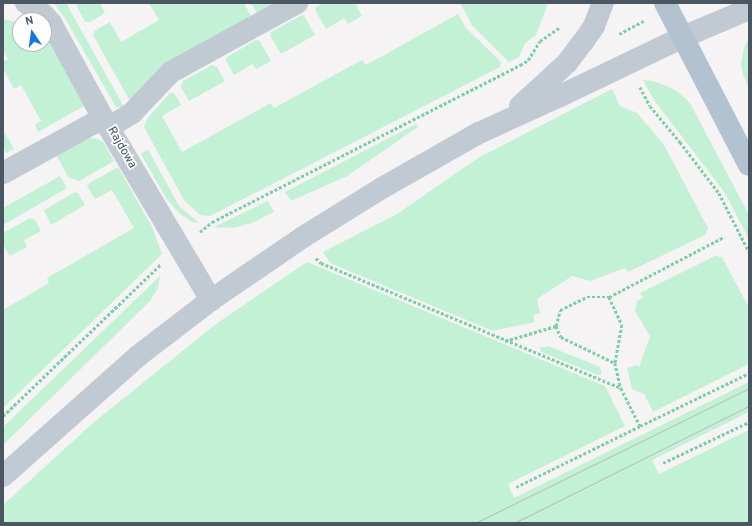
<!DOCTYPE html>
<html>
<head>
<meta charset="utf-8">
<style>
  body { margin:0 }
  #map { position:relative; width:752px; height:526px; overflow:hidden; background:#f5f3f3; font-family:Overpass,sans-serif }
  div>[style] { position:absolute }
  .green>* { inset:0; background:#c3f1d5 }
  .path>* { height:2.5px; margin-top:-1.25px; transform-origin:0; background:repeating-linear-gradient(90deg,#7ad0a6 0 3px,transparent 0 5px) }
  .minor>* { height:22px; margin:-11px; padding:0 11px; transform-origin:11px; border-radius:11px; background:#c1cad2 }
  .major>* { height:22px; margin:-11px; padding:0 11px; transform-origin:11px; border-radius:11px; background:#b3c2d1 }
  .tram>* { height:1px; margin:-0.5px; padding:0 0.5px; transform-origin:0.5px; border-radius:0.5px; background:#b5b8bd }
  span { translate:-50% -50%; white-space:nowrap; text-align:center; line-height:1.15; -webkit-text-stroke:3.5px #fff; paint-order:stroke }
  .street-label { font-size:12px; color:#4a5661 }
  .frame { position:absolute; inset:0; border:4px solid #4a5661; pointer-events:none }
  .north { position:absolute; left:12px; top:12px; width:40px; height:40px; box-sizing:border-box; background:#fff; border:1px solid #b7bbc0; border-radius:50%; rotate:347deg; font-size:11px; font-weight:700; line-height:16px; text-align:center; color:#4a5661 }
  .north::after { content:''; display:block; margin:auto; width:14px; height:18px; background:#1a73e8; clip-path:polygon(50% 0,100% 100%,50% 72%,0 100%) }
</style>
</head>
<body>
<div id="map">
  <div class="green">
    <i style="clip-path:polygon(54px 3px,66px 3px,124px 107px,116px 107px,66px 20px)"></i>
    <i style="clip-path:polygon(75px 3px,100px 3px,105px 13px,90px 22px,85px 22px)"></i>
    <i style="clip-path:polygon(149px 3px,244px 3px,252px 18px,131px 103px,93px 35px,94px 31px,110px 22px,121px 42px,159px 20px)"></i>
    <i style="clip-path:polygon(251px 3px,281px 3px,258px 15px)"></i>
    <i style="clip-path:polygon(324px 3px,355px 3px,362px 16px,348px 24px,344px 18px,326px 29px,315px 10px,316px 7px)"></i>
    <i style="clip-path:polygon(460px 3px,548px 3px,536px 35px,525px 43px,519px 57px,509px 62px,472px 25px)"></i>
    <i style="clip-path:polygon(458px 14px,466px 28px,501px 62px,500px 67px,210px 216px,200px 215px,184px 200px,144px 127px,147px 119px,170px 93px,174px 93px,181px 105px,162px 116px,182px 152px,271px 103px,274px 108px,362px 60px,366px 65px)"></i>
    <i style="clip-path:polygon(302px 15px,304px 16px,315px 35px,281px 54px,270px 35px,271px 32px)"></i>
    <i style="clip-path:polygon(3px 19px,20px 23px,20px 44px,44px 44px,44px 38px,48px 41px,84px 106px,38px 132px,35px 125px,41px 121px,21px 85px,14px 89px,3px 68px,3px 62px,8px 59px,3px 50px)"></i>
    <i style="clip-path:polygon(749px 37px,749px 87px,743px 75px,741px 64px,744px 48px)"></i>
    <i style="clip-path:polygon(256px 40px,260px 41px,271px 61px,256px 69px,252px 64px,234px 75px,226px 61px,227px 57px)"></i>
    <i style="clip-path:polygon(212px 65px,217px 67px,225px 81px,189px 101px,181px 87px,183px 81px)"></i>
    <i style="clip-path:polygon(643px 80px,653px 81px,672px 88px,685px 98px,691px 105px,749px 215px,749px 239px,725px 193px,654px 100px)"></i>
    <i style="clip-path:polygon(612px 89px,620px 106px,637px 113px,664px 145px,708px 228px,705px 235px,628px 272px,625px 268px,590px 281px,572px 276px,537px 299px,540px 313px,533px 315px,535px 322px,493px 331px,330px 263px,323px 252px,397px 214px,478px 158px)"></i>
    <i style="clip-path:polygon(416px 124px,418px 127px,347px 176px,291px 201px,285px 192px)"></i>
    <i style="clip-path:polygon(3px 130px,14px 149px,6px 153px,3px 147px)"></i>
    <i style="clip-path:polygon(90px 138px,98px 139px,104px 143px,114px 161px,79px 181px,68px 177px,56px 154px,80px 141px)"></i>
    <i style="clip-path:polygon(147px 150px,149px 151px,179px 206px,199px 223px,192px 222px,180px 214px,166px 198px,141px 154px)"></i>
    <i style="clip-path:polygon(118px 167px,152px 227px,162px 254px,3px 408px,3px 310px,49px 283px,47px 278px,134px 228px,112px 190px,95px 199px,87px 186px,88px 184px)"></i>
    <i style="clip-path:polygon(60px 176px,67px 188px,3px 225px,3px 208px)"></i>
    <i style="clip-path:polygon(75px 192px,78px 193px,85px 205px,51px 225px,44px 210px)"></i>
    <i style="clip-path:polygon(268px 201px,274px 212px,254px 222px,234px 228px,214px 227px)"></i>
    <i style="clip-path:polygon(30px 218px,35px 220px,41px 231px,24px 240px,27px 247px,10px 256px,3px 244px,3px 233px)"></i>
    <i style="clip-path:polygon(715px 256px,722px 257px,749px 308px,749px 364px,653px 412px,644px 394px,632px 389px,627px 368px,637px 365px,639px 367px,650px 336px,635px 311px,637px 301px,643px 298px,640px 293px)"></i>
    <i style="clip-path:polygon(307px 262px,605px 386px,625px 426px,508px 484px,514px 498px,749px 382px,749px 412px,652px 460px,659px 474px,749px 430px,749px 523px,3px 523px,3px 505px,93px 423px,216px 324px)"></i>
    <i style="clip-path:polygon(160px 276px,158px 288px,150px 301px,3px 445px,3px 427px)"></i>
    <i style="clip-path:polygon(548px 346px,600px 367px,602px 374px,598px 375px,541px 352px,540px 348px)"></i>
  </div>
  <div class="path">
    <i style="left:619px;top:34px;width:30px;rotate:-28deg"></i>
    <i style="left:640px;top:87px;width:21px;rotate:62deg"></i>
    <i style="left:650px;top:106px;width:47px;rotate:50.2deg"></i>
    <i style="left:680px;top:142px;width:64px;rotate:52.6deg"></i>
    <i style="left:719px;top:193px;width:66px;rotate:63deg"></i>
    <i style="left:200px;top:232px;width:16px;rotate:-40deg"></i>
    <i style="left:212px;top:222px;width:346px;rotate:-27deg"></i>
    <i style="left:520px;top:65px;width:9px;rotate:-32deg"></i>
    <i style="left:528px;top:60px;width:22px;rotate:-58deg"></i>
    <i style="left:540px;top:41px;width:24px;rotate:-35deg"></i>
    <i style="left:316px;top:258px;width:7px;rotate:45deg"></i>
    <i style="left:321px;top:263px;width:325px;rotate:22.6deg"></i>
    <i style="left:621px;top:388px;width:42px;rotate:63.4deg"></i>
    <i style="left:640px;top:426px;width:121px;rotate:-25.9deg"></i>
    <i style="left:609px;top:297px;width:31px;rotate:65deg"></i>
    <i style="left:622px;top:325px;width:39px;rotate:100deg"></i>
    <i style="left:615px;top:363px;width:26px;rotate:77deg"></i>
    <i style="left:556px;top:326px;width:12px;rotate:66deg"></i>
    <i style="left:561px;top:337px;width:60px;rotate:25.7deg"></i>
    <i style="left:505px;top:341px;width:53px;rotate:-16.4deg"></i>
    <i style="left:556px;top:326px;width:16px;rotate:-76deg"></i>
    <i style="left:560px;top:310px;width:30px;rotate:-26deg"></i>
    <i style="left:587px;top:297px;width:22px"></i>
    <i style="left:609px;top:297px;width:130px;rotate:-27.6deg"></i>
    <i style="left:3px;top:416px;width:219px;rotate:-43.9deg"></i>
    <i style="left:663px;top:463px;width:95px;rotate:-25.5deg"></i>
    <i style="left:516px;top:487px;width:138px;rotate:-26.2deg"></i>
  </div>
  <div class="minor">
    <i style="left:26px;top:3px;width:22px;rotate:34deg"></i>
    <i style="left:44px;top:15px;width:11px;rotate:49deg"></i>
    <i style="left:51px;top:23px;width:108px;rotate:61.3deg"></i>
    <i style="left:103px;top:118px;width:212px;rotate:59.3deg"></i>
    <i style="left:520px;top:106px;width:64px;rotate:-42.5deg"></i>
    <i style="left:567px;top:63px;width:26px;rotate:-53deg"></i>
    <i style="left:583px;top:42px;width:19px;rotate:-55deg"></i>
    <i style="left:594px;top:26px;width:25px;rotate:-69deg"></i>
    <i style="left:109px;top:127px;width:27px;rotate:-31deg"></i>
    <i style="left:132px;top:113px;width:57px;rotate:-46.4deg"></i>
    <i style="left:171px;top:72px;width:144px;rotate:-28.7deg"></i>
    <i style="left:3px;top:173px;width:114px;rotate:-28.8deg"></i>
    <i style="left:3px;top:476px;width:181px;rotate:-41.6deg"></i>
    <i style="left:138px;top:356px;width:92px;rotate:-37.5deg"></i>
    <i style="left:211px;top:300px;width:112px;rotate:-34.4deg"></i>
    <i style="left:303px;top:237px;width:93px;rotate:-31.8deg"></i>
    <i style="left:382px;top:188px;width:112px;rotate:-29.6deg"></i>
    <i style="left:479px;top:133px;width:89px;rotate:-24.6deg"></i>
    <i style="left:560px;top:96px;width:136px;rotate:-25.6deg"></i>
    <i style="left:683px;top:37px;width:72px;rotate:-23deg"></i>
  </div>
  <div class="major">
    <i style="left:665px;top:3px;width:182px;rotate:62.6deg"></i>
  </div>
  <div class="tram">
    <i style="left:475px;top:523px;width:305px;rotate:-26.2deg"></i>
    <i style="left:514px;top:523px;width:263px;rotate:-26.5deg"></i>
  </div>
  <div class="street-label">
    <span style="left:121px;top:148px;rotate:60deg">Rajdowa</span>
  </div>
  <div class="frame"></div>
  <div class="north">N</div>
</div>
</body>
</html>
